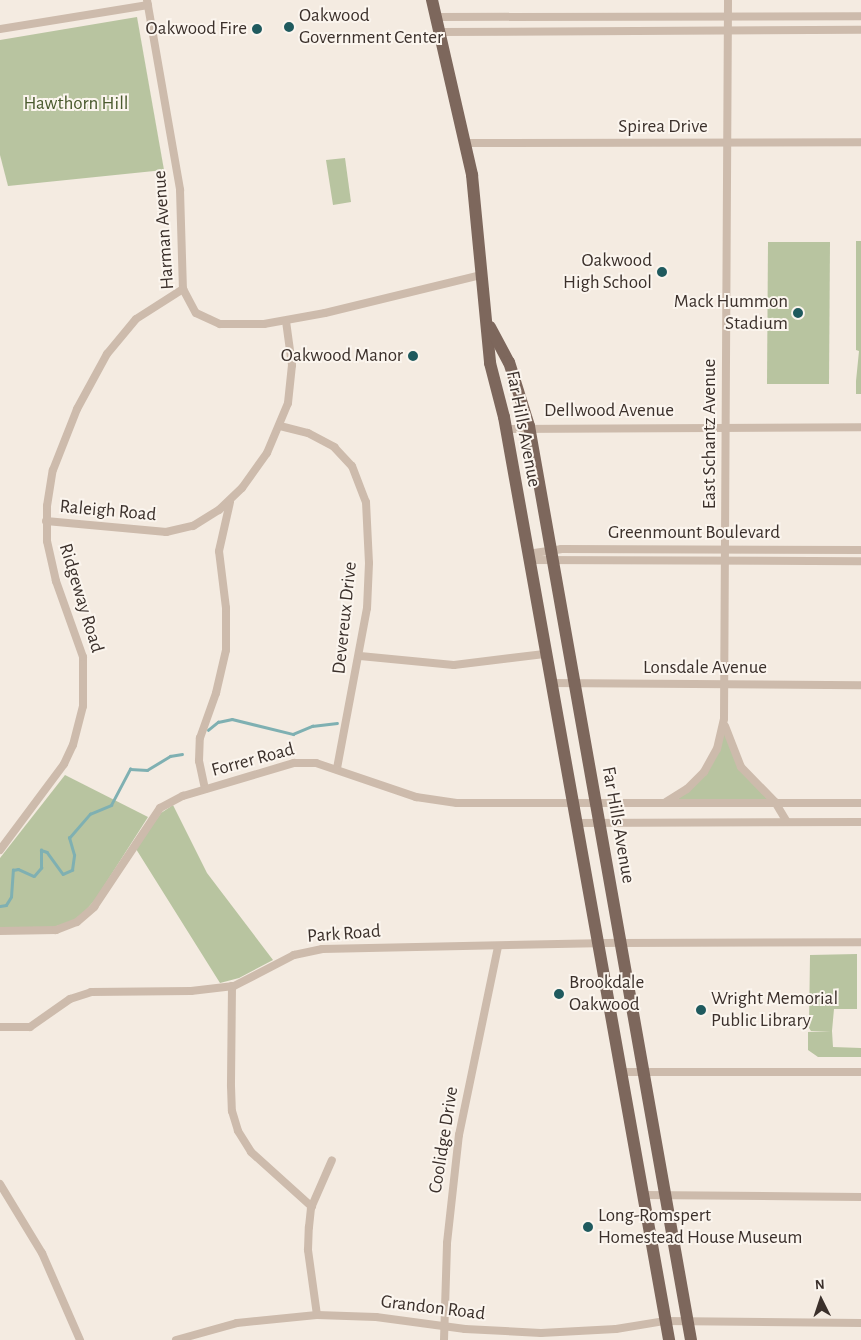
<!DOCTYPE html>
<html>
<head>
<meta charset="utf-8">
<style>
  body { margin:0 }
  #map { position:relative; width:861px; height:1340px; overflow:hidden; background:#f4ebe1; font-family:"Alegreya Sans",sans-serif }
  div>[style] { position:absolute }
  .green>* { inset:0; background:#b8c4a0 }
  .stream>* { height:2.5px; margin:-1.25px; padding:0 1.25px; transform-origin:1.25px; border-radius:1.25px; background:#7fb0b2 }
  .street>* { height:8px; margin:-4px; padding:0 4px; transform-origin:4px; border-radius:4px; background:#cdbbac }
  .primary>* { height:12px; margin:-6px; padding:0 6px; transform-origin:6px; border-radius:6px; background:#7d675c }
  .dots>* { width:14px; height:14px; translate:-50% -50%; box-sizing:border-box; border:2px solid #fbf5ee; border-radius:50% }
  span { translate:-50% -50%; white-space:nowrap; text-align:center; line-height:1.15; -webkit-text-stroke:4px #fbf5ee; paint-order:stroke }
  .poi-label { font-size:19px; color:#3b302b }
  .left { translate:0 -50%; text-align:left }
  .right { translate:-100% -50%; text-align:right }
  .park-label { font-size:19px; color:#4a5a2e }
  .street-label { font-size:19px; color:#3b302b }
  .north { position:absolute; left:796px; top:1275px; width:50px; height:50px; -webkit-text-stroke:4px #fbf5ee; paint-order:stroke; rotate:356deg; font-size:14px; font-weight:700; line-height:20px; text-align:center; color:#3b302b }
  .north::after { content:''; display:block; margin:auto; width:18px; height:22px; background:#3b302b; clip-path:polygon(50% 0,100% 100%,50% 72%,0 100%) }
</style>
</head>
<body>
<div id="map">
  <div class="green">
    <i style="clip-path:polygon(137px 17px,164px 170px,8px 186px,0 155px,0 40px)"></i>
    <i style="clip-path:polygon(345px 158px,351px 202px,333px 205px,326px 160px)"></i>
    <i style="clip-path:polygon(856px 241px,861px 241px,861px 394px,856px 394px,856px 381px,859px 351px,856px 350px)"></i>
    <i style="clip-path:polygon(768px 242px,830px 242px,829px 384px,767px 384px)"></i>
    <i style="clip-path:polygon(723px 727px,733px 753px,775px 802px,679px 802px,678px 794px,704px 773px)"></i>
    <i style="clip-path:polygon(65px 775px,148px 817px,95px 900px,77px 920px,50px 928px,0 928px,0 858px)"></i>
    <i style="clip-path:polygon(173px 805px,207px 873px,273px 960px,239px 978px,220px 983px,136px 849px,161px 813px)"></i>
    <i style="clip-path:polygon(857px 954px,857px 1009px,834px 1009px,832px 1031px,833px 1047px,861px 1048px,861px 1057px,818px 1057px,808px 1050px,808px 1032px,831px 1031px,811px 1031px,809px 1028px,810px 955px)"></i>
  </div>
  <div class="stream">
    <i style="left:208px;top:730px;width:13px;rotate:-39deg"></i>
    <i style="left:218px;top:722px;width:14px;rotate:-12deg"></i>
    <i style="left:232px;top:719px;width:63px;rotate:13.8deg"></i>
    <i style="left:293px;top:734px;width:21px;rotate:-23deg"></i>
    <i style="left:312px;top:726px;width:25px;rotate:-7deg"></i>
    <i style="left:0;top:906px;width:6px;rotate:-9deg"></i>
    <i style="left:6px;top:905px;width:9px;rotate:-58deg"></i>
    <i style="left:11px;top:897px;width:27px;rotate:-86deg"></i>
    <i style="left:13px;top:870px;width:5px;rotate:-11deg"></i>
    <i style="left:18px;top:869px;width:17px;rotate:24deg"></i>
    <i style="left:34px;top:876px;width:11px;rotate:-49deg"></i>
    <i style="left:41px;top:868px;width:18px;rotate:-90deg"></i>
    <i style="left:41px;top:850px;width:6px;rotate:18deg"></i>
    <i style="left:47px;top:852px;width:27px;rotate:54deg"></i>
    <i style="left:63px;top:874px;width:10px;rotate:-24deg"></i>
    <i style="left:72px;top:870px;width:15px;rotate:-82deg"></i>
    <i style="left:74px;top:855px;width:18px;rotate:-106deg"></i>
    <i style="left:69px;top:838px;width:32px;rotate:-49deg"></i>
    <i style="left:90px;top:814px;width:23px;rotate:-23deg"></i>
    <i style="left:111px;top:805px;width:41px;rotate:-62.2deg"></i>
    <i style="left:130px;top:769px;width:17px;rotate:3deg"></i>
    <i style="left:147px;top:770px;width:27px;rotate:-31deg"></i>
    <i style="left:170px;top:756px;width:12px;rotate:-9deg"></i>
  </div>
  <div class="street">
    <i style="left:147px;top:0;width:193px;rotate:80.1deg"></i>
    <i style="left:180px;top:190px;width:99px;rotate:88.3deg"></i>
    <i style="left:183px;top:289px;width:27px;rotate:62deg"></i>
    <i style="left:196px;top:313px;width:26px;rotate:25deg"></i>
    <i style="left:220px;top:324px;width:44px"></i>
    <i style="left:264px;top:324px;width:62px;rotate:-10.2deg"></i>
    <i style="left:325px;top:313px;width:161px;rotate:-13.7deg"></i>
    <i style="left:437px;top:17px;width:424px;rotate:-0.1deg"></i>
    <i style="left:0;top:29px;width:150px;rotate:-9.2deg"></i>
    <i style="left:440px;top:32px;width:421px;rotate:-0.3deg"></i>
    <i style="left:466px;top:143px;width:395px;rotate:-0.1deg"></i>
    <i style="left:280px;top:426px;width:29px;rotate:14deg"></i>
    <i style="left:308px;top:433px;width:30px;rotate:28deg"></i>
    <i style="left:334px;top:447px;width:26px;rotate:47deg"></i>
    <i style="left:352px;top:466px;width:39px;rotate:69deg"></i>
    <i style="left:366px;top:502px;width:61px;rotate:87.2deg"></i>
    <i style="left:369px;top:563px;width:45px;rotate:92.5deg"></i>
    <i style="left:367px;top:608px;width:164px;rotate:100.6deg"></i>
    <i style="left:506px;top:429px;width:355px;rotate:-0.3deg"></i>
    <i style="left:46px;top:521px;width:121px;rotate:5.2deg"></i>
    <i style="left:166px;top:532px;width:28px;rotate:-13deg"></i>
    <i style="left:193px;top:526px;width:31px;rotate:-32deg"></i>
    <i style="left:219px;top:510px;width:32px;rotate:-44deg"></i>
    <i style="left:242px;top:488px;width:43px;rotate:-54.5deg"></i>
    <i style="left:267px;top:453px;width:54px;rotate:-67.2deg"></i>
    <i style="left:288px;top:403px;width:38px;rotate:-84deg"></i>
    <i style="left:292px;top:365px;width:44px;rotate:-97.8deg"></i>
    <i style="left:527px;top:554px;width:34px;rotate:-8deg"></i>
    <i style="left:561px;top:549px;width:300px;rotate:0.2deg"></i>
    <i style="left:528px;top:560px;width:333px;rotate:0.2deg"></i>
    <i style="left:360px;top:656px;width:94px;rotate:5.5deg"></i>
    <i style="left:454px;top:665px;width:91px;rotate:-7deg"></i>
    <i style="left:550px;top:683px;width:311px;rotate:0.4deg"></i>
    <i style="left:725px;top:726px;width:44px;rotate:68.7deg"></i>
    <i style="left:741px;top:767px;width:49px;rotate:45.8deg"></i>
    <i style="left:775px;top:802px;width:23px;rotate:59deg"></i>
    <i style="left:205px;top:789px;width:29px;rotate:-102deg"></i>
    <i style="left:199px;top:761px;width:23px;rotate:-88deg"></i>
    <i style="left:200px;top:738px;width:48px;rotate:-70.4deg"></i>
    <i style="left:216px;top:693px;width:44px;rotate:-76.9deg"></i>
    <i style="left:226px;top:650px;width:42px;rotate:-90deg"></i>
    <i style="left:226px;top:608px;width:57px;rotate:-97deg"></i>
    <i style="left:219px;top:551px;width:50px;rotate:-77.3deg"></i>
    <i style="left:666px;top:802px;width:25px;rotate:-32deg"></i>
    <i style="left:687px;top:789px;width:24px;rotate:-45deg"></i>
    <i style="left:704px;top:772px;width:26px;rotate:-61deg"></i>
    <i style="left:717px;top:749px;width:31px;rotate:-77deg"></i>
    <i style="left:724px;top:719px;width:719px;rotate:-89.68deg"></i>
    <i style="left:576px;top:823px;width:285px;rotate:-0.2deg"></i>
    <i style="left:0;top:850px;width:107px;rotate:-53.3deg"></i>
    <i style="left:64px;top:764px;width:21px;rotate:-65deg"></i>
    <i style="left:73px;top:745px;width:40px;rotate:-75.6deg"></i>
    <i style="left:83px;top:706px;width:49px;rotate:-90deg"></i>
    <i style="left:83px;top:657px;width:81px;rotate:-109.6deg"></i>
    <i style="left:56px;top:581px;width:41px;rotate:-102.7deg"></i>
    <i style="left:47px;top:541px;width:35px;rotate:-90deg"></i>
    <i style="left:47px;top:506px;width:36px;rotate:-81deg"></i>
    <i style="left:53px;top:470px;width:66px;rotate:-68.5deg"></i>
    <i style="left:77px;top:409px;width:63px;rotate:-61.4deg"></i>
    <i style="left:107px;top:354px;width:45px;rotate:-50.4deg"></i>
    <i style="left:136px;top:319px;width:56px;rotate:-32.6deg"></i>
    <i style="left:0;top:931px;width:56px;rotate:-1deg"></i>
    <i style="left:56px;top:930px;width:22px;rotate:-21deg"></i>
    <i style="left:77px;top:922px;width:23px;rotate:-41deg"></i>
    <i style="left:94px;top:907px;width:119px;rotate:-56.3deg"></i>
    <i style="left:160px;top:808px;width:26px;rotate:-28deg"></i>
    <i style="left:183px;top:796px;width:116px;rotate:-16.6deg"></i>
    <i style="left:294px;top:763px;width:22px"></i>
    <i style="left:316px;top:763px;width:106px;rotate:18.8deg"></i>
    <i style="left:416px;top:797px;width:41px;rotate:8.3deg"></i>
    <i style="left:457px;top:803px;width:404px"></i>
    <i style="left:232px;top:986px;width:100px;rotate:90.6deg"></i>
    <i style="left:231px;top:1086px;width:25px;rotate:88deg"></i>
    <i style="left:232px;top:1111px;width:21px;rotate:73deg"></i>
    <i style="left:238px;top:1131px;width:25px;rotate:58deg"></i>
    <i style="left:251px;top:1152px;width:82px;rotate:42deg"></i>
    <i style="left:0;top:1027px;width:30px"></i>
    <i style="left:30px;top:1027px;width:49px;rotate:-35deg"></i>
    <i style="left:70px;top:999px;width:22px;rotate:-18deg"></i>
    <i style="left:91px;top:992px;width:100px;rotate:-0.6deg"></i>
    <i style="left:191px;top:991px;width:43px;rotate:-6.6deg"></i>
    <i style="left:234px;top:986px;width:68px;rotate:-27.3deg"></i>
    <i style="left:294px;top:955px;width:29px;rotate:-12deg"></i>
    <i style="left:322px;top:949px;width:298px;rotate:-1.2deg"></i>
    <i style="left:620px;top:943px;width:241px;rotate:-0.2deg"></i>
    <i style="left:620px;top:1072px;width:241px"></i>
    <i style="left:0;top:1184px;width:81px;rotate:58.7deg"></i>
    <i style="left:42px;top:1253px;width:95px;rotate:66.4deg"></i>
    <i style="left:643px;top:1195px;width:218px;rotate:0.5deg"></i>
    <i style="left:317px;top:1315px;width:66px;rotate:-97.9deg"></i>
    <i style="left:308px;top:1250px;width:23px;rotate:-88deg"></i>
    <i style="left:309px;top:1227px;width:19px;rotate:-84deg"></i>
    <i style="left:311px;top:1208px;width:52px;rotate:-66.4deg"></i>
    <i style="left:176px;top:1340px;width:63px;rotate:-15.6deg"></i>
    <i style="left:237px;top:1323px;width:80px;rotate:-5.7deg"></i>
    <i style="left:317px;top:1315px;width:59px;rotate:1.9deg"></i>
    <i style="left:376px;top:1317px;width:90px;rotate:7.7deg"></i>
    <i style="left:465px;top:1329px;width:76px;rotate:3deg"></i>
    <i style="left:541px;top:1333px;width:75px;rotate:-3.1deg"></i>
    <i style="left:616px;top:1329px;width:50px;rotate:-9.3deg"></i>
    <i style="left:665px;top:1321px;width:196px;rotate:0.6deg"></i>
    <i style="left:444px;top:1340px;width:97px;rotate:-88.2deg"></i>
    <i style="left:447px;top:1243px;width:109px;rotate:-83.7deg"></i>
    <i style="left:459px;top:1135px;width:192px;rotate:-78.3deg"></i>
  </div>
  <div class="primary">
    <i style="left:432px;top:0;width:180px;rotate:77.1deg"></i>
    <i style="left:472px;top:175px;width:189px;rotate:84.5deg"></i>
    <i style="left:490px;top:363px;width:56px;rotate:75.5deg"></i>
    <i style="left:504px;top:417px;width:938px;rotate:79.86deg"></i>
    <i style="left:490px;top:327px;width:40px;rotate:62deg"></i>
    <i style="left:509px;top:362px;width:67px;rotate:72.6deg"></i>
    <i style="left:529px;top:426px;width:928px;rotate:79.95deg"></i>
  </div>
  <div class="dots">
    <i style="left:289px;top:27px;background:#1f5a5e"></i>
    <i style="left:257px;top:29px;background:#1f5a5e"></i>
    <i style="left:662px;top:272px;background:#1f5a5e"></i>
    <i style="left:798px;top:313px;background:#1f5a5e"></i>
    <i style="left:413px;top:356px;background:#1f5a5e"></i>
    <i style="left:559px;top:994px;background:#1f5a5e"></i>
    <i style="left:701px;top:1010px;background:#1f5a5e"></i>
    <i style="left:588px;top:1227px;background:#1f5a5e"></i>
  </div>
  <div class="poi-label">
    <span class="left" style="left:299px;top:27px">Oakwood<br>Government Center</span>
    <span class="right" style="left:247px;top:29px">Oakwood Fire</span>
    <span class="right" style="left:652px;top:272px">Oakwood<br>High School</span>
    <span class="right" style="left:788px;top:313px">Mack Hummon<br>Stadium</span>
    <span class="right" style="left:403px;top:356px">Oakwood Manor</span>
    <span class="left" style="left:569px;top:994px">Brookdale<br>Oakwood</span>
    <span class="left" style="left:711px;top:1010px">Wright Memorial<br>Public Library</span>
    <span class="left" style="left:598px;top:1227px">Long-Romspert<br>Homestead House Museum</span>
  </div>
  <div class="park-label">
    <span style="left:76px;top:104px">Hawthorn Hill</span>
  </div>
  <div class="street-label">
    <span style="left:663px;top:127px">Spirea Drive</span>
    <span style="left:164px;top:230px;rotate:-94deg">Harman Avenue</span>
    <span style="left:609px;top:411px">Dellwood Avenue</span>
    <span style="left:523px;top:429px;rotate:79deg">Far Hills Avenue</span>
    <span style="left:710px;top:434px;rotate:-90deg">East Schantz Avenue</span>
    <span style="left:108px;top:511px;rotate:5deg">Raleigh Road</span>
    <span style="left:694px;top:533px">Greenmount Boulevard</span>
    <span style="left:81px;top:598px;rotate:73deg">Ridgeway Road</span>
    <span style="left:345px;top:618px;rotate:-84deg">Devereux Drive</span>
    <span style="left:705px;top:668px">Lonsdale Avenue</span>
    <span style="left:253px;top:760px;rotate:-15deg">Forrer Road</span>
    <span style="left:618px;top:825px;rotate:80deg">Far Hills Avenue</span>
    <span style="left:344px;top:934px;rotate:-4deg">Park Road</span>
    <span style="left:444px;top:1140px;rotate:-81deg">Coolidge Drive</span>
    <span style="left:433px;top:1308px;rotate:7deg">Grandon Road</span>
  </div>
  <div class="north">N</div>
</div>
</body>
</html>
